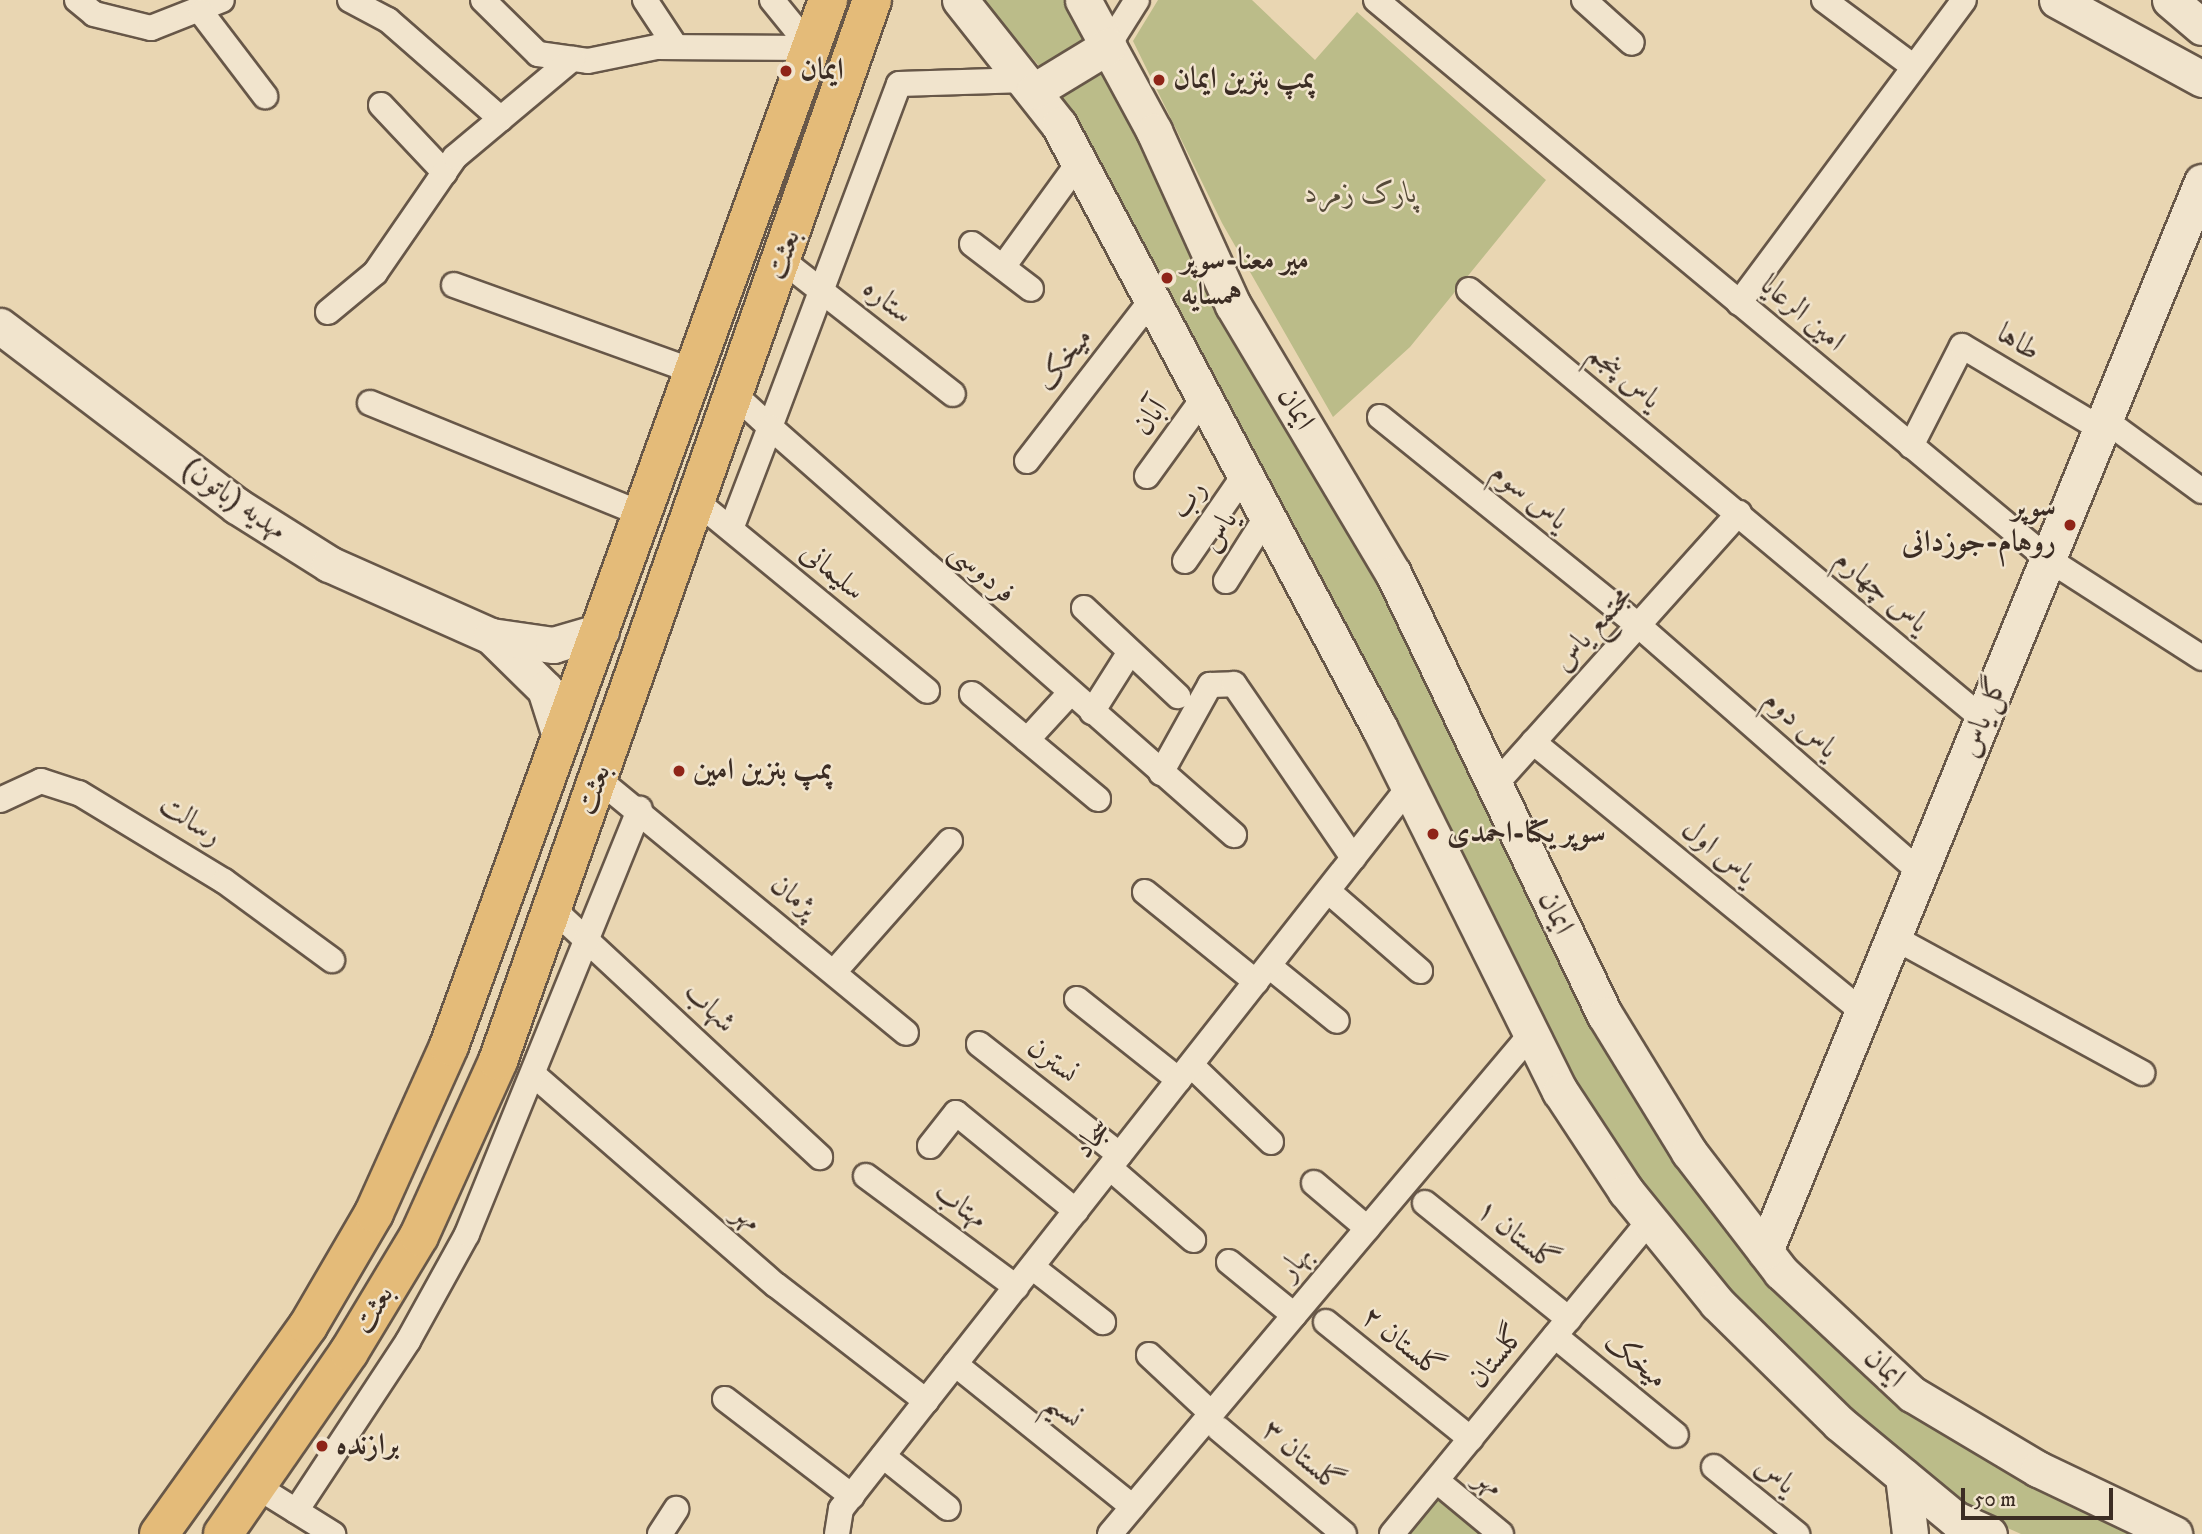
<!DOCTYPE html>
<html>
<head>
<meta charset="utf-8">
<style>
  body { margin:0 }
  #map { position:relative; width:2202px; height:1534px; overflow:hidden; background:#e9d6b2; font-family:"IM FELL DW Pica",Amiri,serif }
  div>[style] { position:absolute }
  .green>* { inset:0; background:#bbbc89 }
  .roads { filter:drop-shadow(2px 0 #675748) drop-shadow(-2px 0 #675748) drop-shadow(0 2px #675748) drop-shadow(0 -2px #675748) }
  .street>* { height:24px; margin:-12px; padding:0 12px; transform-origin:12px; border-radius:12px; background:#f1e4cd }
  .secondary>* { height:35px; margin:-17.5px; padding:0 17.5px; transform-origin:17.5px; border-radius:17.5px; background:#f1e4cd }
  .primary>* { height:38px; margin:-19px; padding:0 19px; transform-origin:19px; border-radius:19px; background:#e4bb79 }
  .dots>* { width:19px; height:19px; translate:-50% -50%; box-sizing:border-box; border:4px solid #f1e4cd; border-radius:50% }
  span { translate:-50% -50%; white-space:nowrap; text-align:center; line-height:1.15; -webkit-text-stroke:5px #f1e4cd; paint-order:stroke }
  .poi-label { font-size:30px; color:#3c2d24; font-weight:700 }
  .left { translate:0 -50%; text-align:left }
  .right { translate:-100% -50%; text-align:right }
  .park-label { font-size:30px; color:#554a38; font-style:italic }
  .street-label { font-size:30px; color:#3c2d24 }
  .scale { position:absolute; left:1961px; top:1488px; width:152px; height:32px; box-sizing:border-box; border:4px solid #3c2d24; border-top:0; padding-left:9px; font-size:21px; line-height:24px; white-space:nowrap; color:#3c2d24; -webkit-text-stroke:5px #f1e4cd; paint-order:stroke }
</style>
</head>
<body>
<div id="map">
  <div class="green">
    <i style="clip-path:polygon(982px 0,1068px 0,1088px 38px,1040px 67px)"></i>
    <i style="clip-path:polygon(1158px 0,1252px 0,1315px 60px,1357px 12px,1546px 180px,1410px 347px,1333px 417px,1222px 223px,1133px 41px)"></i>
    <i style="clip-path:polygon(1106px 68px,1389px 587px,1596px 1022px,1752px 1264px,1909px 1412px,2133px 1534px,2021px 1534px,1965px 1509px,1838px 1406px,1709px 1267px,1572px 1092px,1337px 624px,1059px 96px)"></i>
    <i style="clip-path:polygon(1436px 1492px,1487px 1534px,1402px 1534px)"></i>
  </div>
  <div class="roads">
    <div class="street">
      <i style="left:77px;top:0;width:22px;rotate:39deg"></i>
      <i style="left:94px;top:14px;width:59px;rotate:13.8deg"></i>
      <i style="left:151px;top:28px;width:76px;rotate:-21.5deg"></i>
      <i style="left:350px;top:0;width:43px;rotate:27.8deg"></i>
      <i style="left:388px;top:20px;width:150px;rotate:41.2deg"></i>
      <i style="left:483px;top:0;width:77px;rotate:44.5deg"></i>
      <i style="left:538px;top:54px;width:50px;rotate:8deg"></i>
      <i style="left:588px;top:61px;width:70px;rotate:-11.5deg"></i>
      <i style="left:657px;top:47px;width:154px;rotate:0.4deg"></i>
      <i style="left:645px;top:0;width:56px;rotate:56.6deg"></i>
      <i style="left:772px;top:0;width:62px;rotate:50.9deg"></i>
      <i style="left:1376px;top:0;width:874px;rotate:39.76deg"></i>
      <i style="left:2048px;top:559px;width:183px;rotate:32.7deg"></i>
      <i style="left:1584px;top:0;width:64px;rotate:41.9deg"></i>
      <i style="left:1824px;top:0;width:112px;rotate:36.7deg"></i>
      <i style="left:201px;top:12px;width:106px;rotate:52.7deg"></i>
      <i style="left:1108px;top:46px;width:54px;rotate:-57.8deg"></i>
      <i style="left:381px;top:105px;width:93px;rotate:46.7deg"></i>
      <i style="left:972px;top:244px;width:74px;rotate:37.3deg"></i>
      <i style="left:782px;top:260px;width:217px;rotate:38.1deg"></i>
      <i style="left:1003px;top:267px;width:130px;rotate:-54.1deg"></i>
      <i style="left:454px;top:285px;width:257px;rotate:19.8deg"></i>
      <i style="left:1469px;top:290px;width:670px;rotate:39.85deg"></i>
      <i style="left:1739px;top:303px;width:377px;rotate:-53.4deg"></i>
      <i style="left:328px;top:312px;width:61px;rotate:-39.7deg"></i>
      <i style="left:375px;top:273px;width:141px;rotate:-55.4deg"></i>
      <i style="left:455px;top:157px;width:153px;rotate:-39.9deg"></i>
      <i style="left:734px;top:394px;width:49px;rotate:42.5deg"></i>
      <i style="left:770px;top:427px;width:366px;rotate:-69.4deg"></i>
      <i style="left:899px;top:84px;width:127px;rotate:-1.8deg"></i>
      <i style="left:370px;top:403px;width:296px;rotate:22.2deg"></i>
      <i style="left:1380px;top:417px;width:331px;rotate:38.9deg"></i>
      <i style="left:1638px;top:625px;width:375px;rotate:41.2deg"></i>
      <i style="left:2105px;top:420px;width:120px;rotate:36.2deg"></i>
      <i style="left:1911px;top:446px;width:112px;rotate:-63deg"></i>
      <i style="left:1962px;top:346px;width:162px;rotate:30.8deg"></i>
      <i style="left:1027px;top:461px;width:206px;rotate:-52.3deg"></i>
      <i style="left:1147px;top:476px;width:99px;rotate:-54.1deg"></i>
      <i style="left:696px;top:501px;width:299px;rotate:39.4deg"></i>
      <i style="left:731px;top:529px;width:109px;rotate:-69.1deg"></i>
      <i style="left:770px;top:427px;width:618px;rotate:41.33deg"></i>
      <i style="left:1185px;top:561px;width:106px;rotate:-55.4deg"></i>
      <i style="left:1226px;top:581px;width:77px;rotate:-57.8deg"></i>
      <i style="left:1084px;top:608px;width:129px;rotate:43.1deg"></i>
      <i style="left:972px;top:694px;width:164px;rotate:39.8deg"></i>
      <i style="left:1092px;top:712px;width:71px;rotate:-57.7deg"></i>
      <i style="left:1027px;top:740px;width:64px;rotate:-47.5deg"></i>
      <i style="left:1533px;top:742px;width:426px;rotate:39.3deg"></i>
      <i style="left:1161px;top:773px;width:101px;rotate:-60.9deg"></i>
      <i style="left:1210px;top:685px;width:24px;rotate:-2deg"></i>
      <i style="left:1234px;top:684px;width:211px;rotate:55.6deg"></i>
      <i style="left:598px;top:779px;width:399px;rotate:39.5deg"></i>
      <i style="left:1494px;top:786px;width:367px;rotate:-48.1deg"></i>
      <i style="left:0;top:800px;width:45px;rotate:-24.9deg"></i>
      <i style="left:41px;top:781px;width:40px;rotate:18deg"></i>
      <i style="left:79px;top:793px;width:170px;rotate:31.3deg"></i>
      <i style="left:224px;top:881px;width:134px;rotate:36.2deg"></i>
      <i style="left:1328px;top:891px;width:122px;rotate:41deg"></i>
      <i style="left:1145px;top:892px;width:143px;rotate:39deg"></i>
      <i style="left:552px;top:908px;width:366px;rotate:42.9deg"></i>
      <i style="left:1893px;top:937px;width:284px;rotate:28.6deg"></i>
      <i style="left:1269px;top:966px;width:87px;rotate:39deg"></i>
      <i style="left:834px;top:972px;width:175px;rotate:-48.5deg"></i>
      <i style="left:1077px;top:999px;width:130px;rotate:38.5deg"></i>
      <i style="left:979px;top:1044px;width:179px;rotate:38.2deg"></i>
      <i style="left:1191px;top:1065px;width:111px;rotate:43.9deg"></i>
      <i style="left:534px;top:1075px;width:320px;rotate:41deg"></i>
      <i style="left:776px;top:1285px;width:190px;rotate:37.7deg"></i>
      <i style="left:930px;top:1146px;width:42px;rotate:-51.8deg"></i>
      <i style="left:956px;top:1113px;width:155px;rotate:39.2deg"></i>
      <i style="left:1110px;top:1168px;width:110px;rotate:40.9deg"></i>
      <i style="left:866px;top:1176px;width:187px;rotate:36.5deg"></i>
      <i style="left:1314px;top:1183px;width:70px;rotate:40.3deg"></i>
      <i style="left:1425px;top:1203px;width:185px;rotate:38.9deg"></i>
      <i style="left:1229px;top:1262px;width:84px;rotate:39.2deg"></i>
      <i style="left:1032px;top:1267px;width:90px;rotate:37.8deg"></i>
      <i style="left:1326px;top:1322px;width:186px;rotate:38.9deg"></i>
      <i style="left:1555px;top:1336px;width:156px;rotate:39.3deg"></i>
      <i style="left:1149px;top:1355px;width:85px;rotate:43.1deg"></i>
      <i style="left:955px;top:1364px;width:228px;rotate:38.8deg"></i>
      <i style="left:725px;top:1399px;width:160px;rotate:37.4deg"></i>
      <i style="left:1219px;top:1429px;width:163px;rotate:40deg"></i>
      <i style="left:883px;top:1456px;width:83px;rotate:38.7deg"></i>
      <i style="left:1714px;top:1467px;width:107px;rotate:38.9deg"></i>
      <i style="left:1437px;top:1481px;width:83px;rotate:39.6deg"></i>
      <i style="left:256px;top:1486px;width:91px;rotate:31.9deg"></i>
      <i style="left:296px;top:1511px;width:204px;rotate:-56.6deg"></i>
      <i style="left:408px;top:1341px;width:122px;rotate:-61.1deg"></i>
      <i style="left:467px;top:1234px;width:459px;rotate:-67.9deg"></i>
      <i style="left:660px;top:1534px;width:30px;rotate:-57deg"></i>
      <i style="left:837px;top:1534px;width:25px;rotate:-81deg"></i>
      <i style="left:841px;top:1509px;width:919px;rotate:-51.81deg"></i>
      <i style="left:1110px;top:1534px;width:654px;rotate:-49.9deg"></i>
      <i style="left:1392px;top:1534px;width:406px;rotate:-50.6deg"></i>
    </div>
    <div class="secondary">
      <i style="left:960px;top:0;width:159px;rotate:51.6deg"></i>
      <i style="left:1059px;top:125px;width:682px;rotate:62.01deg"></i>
      <i style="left:1379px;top:727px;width:407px;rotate:63.6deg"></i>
      <i style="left:1560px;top:1091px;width:120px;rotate:56.6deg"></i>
      <i style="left:1626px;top:1191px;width:144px;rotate:50.9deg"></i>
      <i style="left:1717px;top:1303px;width:171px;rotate:44.5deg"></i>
      <i style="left:1839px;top:1423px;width:151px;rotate:39.6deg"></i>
      <i style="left:1955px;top:1519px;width:37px;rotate:24deg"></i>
      <i style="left:1083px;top:0;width:149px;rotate:61.5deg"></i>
      <i style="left:1154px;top:131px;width:191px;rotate:65.6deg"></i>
      <i style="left:1233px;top:305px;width:312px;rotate:59.2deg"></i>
      <i style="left:1393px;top:573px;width:490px;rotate:64.4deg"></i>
      <i style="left:1605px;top:1015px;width:161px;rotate:58.5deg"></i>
      <i style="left:1689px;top:1152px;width:151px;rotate:52.5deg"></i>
      <i style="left:1781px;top:1272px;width:179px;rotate:43deg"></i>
      <i style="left:1912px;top:1394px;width:147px;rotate:30.8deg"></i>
      <i style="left:2038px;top:1469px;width:151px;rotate:25.5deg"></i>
      <i style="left:2057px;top:0;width:165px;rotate:28.6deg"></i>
      <i style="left:2170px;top:0;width:42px;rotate:40.2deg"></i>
      <i style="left:1034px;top:91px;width:87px;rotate:-31.3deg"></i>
      <i style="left:0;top:326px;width:298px;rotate:37.2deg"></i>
      <i style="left:237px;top:506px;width:109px;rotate:32.2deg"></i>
      <i style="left:329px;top:564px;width:177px;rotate:24deg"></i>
      <i style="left:491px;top:636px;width:76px;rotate:44.5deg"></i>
      <i style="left:545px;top:689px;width:52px;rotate:72.3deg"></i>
      <i style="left:491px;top:636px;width:63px;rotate:8.3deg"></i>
      <i style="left:553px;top:645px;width:50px;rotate:-16.3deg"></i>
      <i style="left:1765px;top:1251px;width:1155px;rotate:-67.77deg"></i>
      <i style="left:1903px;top:1476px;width:58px;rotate:83.1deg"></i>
    </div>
    <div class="primary">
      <i style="left:159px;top:1534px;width:256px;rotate:-54.4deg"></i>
      <i style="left:308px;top:1326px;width:131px;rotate:-59.7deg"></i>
      <i style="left:374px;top:1213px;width:183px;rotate:-65.8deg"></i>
      <i style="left:449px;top:1046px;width:1113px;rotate:-70.08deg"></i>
      <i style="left:223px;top:1534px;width:221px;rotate:-55.3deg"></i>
      <i style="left:349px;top:1352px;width:135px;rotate:-58.9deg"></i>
      <i style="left:419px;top:1236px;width:192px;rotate:-65.7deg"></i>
      <i style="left:498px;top:1061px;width:1125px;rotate:-70.58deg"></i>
    </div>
  </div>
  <div class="dots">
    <i style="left:786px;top:71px;background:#8f2418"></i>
    <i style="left:1159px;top:80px;background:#8f2418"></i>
    <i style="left:1167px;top:278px;background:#8f2418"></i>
    <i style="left:2070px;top:525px;background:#8f2418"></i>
    <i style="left:679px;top:771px;background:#8f2418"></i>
    <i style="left:1433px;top:834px;background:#8f2418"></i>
    <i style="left:322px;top:1446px;background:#8f2418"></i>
  </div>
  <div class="poi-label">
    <span class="left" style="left:800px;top:71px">ایمان</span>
    <span class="left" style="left:1173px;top:80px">پمپ بنزین ایمان</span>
    <span class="left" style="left:1181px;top:278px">میر معنا-سوپر<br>همسایه</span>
    <span class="right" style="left:2056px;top:525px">سوپر<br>روهام-جوزدانی</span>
    <span class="left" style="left:693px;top:771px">پمپ بنزین امین</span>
    <span class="left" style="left:1447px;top:834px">سوپر یکتا-احمدی</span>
    <span class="left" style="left:336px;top:1446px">برازنده</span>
  </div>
  <div class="park-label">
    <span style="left:1361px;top:194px">پارک زمرد</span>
  </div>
  <div class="street-label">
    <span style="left:784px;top:255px;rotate:-71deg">بعثت</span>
    <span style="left:887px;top:302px;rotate:38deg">ستاره</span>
    <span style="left:1802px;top:314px;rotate:40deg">امین الرعایا</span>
    <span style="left:2018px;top:343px;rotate:31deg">طاها</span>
    <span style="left:1065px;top:360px;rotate:-52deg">میخک</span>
    <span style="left:1624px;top:377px;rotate:40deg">یاس پنجم</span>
    <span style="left:1295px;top:409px;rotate:59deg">ایمان</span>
    <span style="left:1151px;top:418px;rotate:-54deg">آبان</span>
    <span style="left:1529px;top:497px;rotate:39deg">یاس سوم</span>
    <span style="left:234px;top:500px;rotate:35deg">مهدیه (باتون)</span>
    <span style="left:1189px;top:500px;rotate:-55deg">رب</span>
    <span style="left:1220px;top:532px;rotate:-58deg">یاس</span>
    <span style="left:832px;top:572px;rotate:40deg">سلیمانی</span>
    <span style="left:982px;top:573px;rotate:42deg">فردوسی</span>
    <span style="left:1881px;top:592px;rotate:40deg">یاس چهارم</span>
    <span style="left:1593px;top:629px;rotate:-48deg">مجتمع یاس</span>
    <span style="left:1984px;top:717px;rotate:-68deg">گل یاس</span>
    <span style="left:1800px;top:725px;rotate:41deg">یاس دوم</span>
    <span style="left:594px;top:790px;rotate:-70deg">بعثت</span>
    <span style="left:190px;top:821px;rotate:33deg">رسالت</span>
    <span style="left:1718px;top:853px;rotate:39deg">یاس اول</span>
    <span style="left:793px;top:897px;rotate:40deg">پژمان</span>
    <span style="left:1555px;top:913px;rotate:64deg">ایمان</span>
    <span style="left:709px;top:1008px;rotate:43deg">شهاب</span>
    <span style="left:1052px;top:1061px;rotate:38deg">نسترن</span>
    <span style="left:1093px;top:1139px;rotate:-52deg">سجاد</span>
    <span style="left:960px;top:1206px;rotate:36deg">مهتاب</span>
    <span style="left:747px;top:1218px;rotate:41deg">مهر</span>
    <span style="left:1517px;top:1236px;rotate:39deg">گلستان ۱</span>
    <span style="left:1296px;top:1263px;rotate:-50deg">بهار</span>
    <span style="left:374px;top:1310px;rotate:-59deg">بعثت</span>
    <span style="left:1402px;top:1343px;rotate:39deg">گلستان ۲</span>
    <span style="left:1497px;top:1357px;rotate:-51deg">گلستان</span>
    <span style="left:1635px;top:1361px;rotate:39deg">میخک</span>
    <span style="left:1884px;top:1368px;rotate:43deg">ایمان</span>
    <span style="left:1063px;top:1411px;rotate:39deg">نسیم</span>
    <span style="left:1302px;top:1457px;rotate:40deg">گلستان ۳</span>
    <span style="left:1775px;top:1476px;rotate:39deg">یاس</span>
    <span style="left:1489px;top:1483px;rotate:40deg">مهر</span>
  </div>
  <div class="scale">50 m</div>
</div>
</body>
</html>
